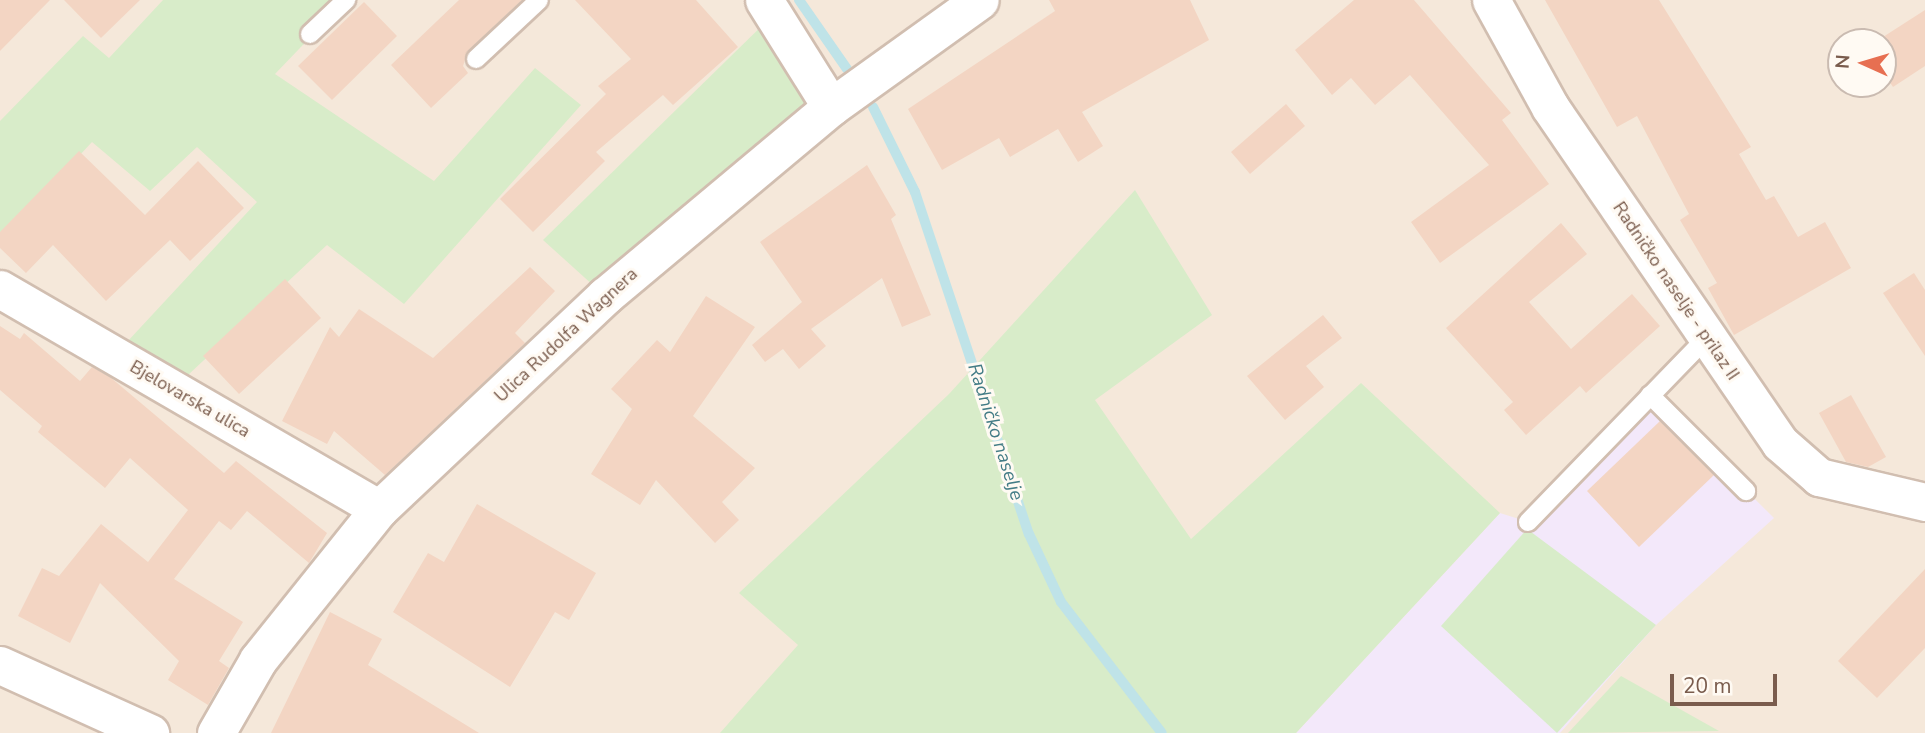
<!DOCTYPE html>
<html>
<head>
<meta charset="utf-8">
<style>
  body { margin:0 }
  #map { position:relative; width:1925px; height:733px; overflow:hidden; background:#fdf6ec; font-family:"Nunito Sans",sans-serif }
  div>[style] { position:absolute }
  .residential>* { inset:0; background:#f5e8da }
  .education>* { inset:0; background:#f3e8fa }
  .green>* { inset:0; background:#d8ecc9 }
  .stream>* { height:10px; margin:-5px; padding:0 5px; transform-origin:5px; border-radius:5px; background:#bfe3e8 }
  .building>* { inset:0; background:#f3d5c3 }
  .roads { filter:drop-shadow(2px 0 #d1beb0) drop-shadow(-2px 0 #d1beb0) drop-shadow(0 2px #d1beb0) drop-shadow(0 -2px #d1beb0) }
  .service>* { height:18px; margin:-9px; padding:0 9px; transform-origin:9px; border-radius:9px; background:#fff }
  .minor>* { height:37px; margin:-18.5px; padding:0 18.5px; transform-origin:18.5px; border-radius:18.5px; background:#fff }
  span { translate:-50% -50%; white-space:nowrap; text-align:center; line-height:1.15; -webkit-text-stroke:6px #fffaf3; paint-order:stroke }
  .street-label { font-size:18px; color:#7a5c4d }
  .water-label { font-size:19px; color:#437c86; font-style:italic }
  .north { position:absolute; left:1827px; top:28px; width:70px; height:70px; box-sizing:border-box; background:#fffaf3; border:2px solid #cabbb1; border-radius:50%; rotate:274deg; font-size:19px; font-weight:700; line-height:28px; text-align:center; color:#7a5c4d }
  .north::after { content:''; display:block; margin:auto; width:24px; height:32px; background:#e76f51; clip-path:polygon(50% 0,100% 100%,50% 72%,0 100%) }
  .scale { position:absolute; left:1670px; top:674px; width:107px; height:32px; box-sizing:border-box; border:4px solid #7a5c4d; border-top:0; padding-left:9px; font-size:21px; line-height:24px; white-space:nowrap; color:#7a5c4d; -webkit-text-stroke:5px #fffaf3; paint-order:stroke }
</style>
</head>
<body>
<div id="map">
  <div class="residential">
    <i style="clip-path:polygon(evenodd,0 0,1925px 0,1925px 733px,0 733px,0 0,1841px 42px,1883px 42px,1883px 84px,1841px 84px,1841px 42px)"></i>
  </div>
  <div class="education">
    <i style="clip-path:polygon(1650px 395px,1774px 518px,1656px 625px,1560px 733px,1296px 733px,1500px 513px,1528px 522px)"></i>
  </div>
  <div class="green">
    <i style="clip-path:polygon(163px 0,346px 0,275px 74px,434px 181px,535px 68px,581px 105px,404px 304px,327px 245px,173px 389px,114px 356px,257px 202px,197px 147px,150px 191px,92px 142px,0 241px,0 121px,83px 36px,109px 58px)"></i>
    <i style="clip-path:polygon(773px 15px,831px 107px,605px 296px,543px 240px)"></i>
    <i style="clip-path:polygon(1135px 190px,1212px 315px,1095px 400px,1191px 539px,1361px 383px,1500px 513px,1296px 733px,720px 733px,798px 645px,739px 593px,949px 394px)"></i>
    <i style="clip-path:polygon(1527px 529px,1656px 625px,1557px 733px,1441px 626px)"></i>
    <i style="clip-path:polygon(1621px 676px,1719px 731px,1568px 733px)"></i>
  </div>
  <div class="stream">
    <i style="left:799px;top:0;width:84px;rotate:55.2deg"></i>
    <i style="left:873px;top:107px;width:95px;rotate:63.7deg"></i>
    <i style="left:915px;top:192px;width:360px;rotate:71.6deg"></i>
    <i style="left:1029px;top:534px;width:75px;rotate:64.8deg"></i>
    <i style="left:1061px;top:602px;width:165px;rotate:52.4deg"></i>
  </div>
  <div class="building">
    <i style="clip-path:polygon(0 0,50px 0,0 51px)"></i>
    <i style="clip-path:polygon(64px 0,140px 0,101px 38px)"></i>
    <i style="clip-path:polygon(459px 0,522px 0,468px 51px,463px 66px,468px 73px,431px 108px,391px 65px)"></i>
    <i style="clip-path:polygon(575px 0,696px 0,738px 47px,673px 105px,663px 95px,596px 152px,605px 161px,533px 232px,500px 199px,606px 94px,598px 86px,631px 59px)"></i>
    <i style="clip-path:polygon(1049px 0,1190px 0,1209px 40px,1082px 112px,1103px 146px,1078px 162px,1058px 129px,1010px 157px,999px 138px,942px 170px,908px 109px,1055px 11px)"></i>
    <i style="clip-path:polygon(1354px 0,1414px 0,1511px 113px,1502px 120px,1549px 184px,1440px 263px,1411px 222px,1489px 165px,1410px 75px,1375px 105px,1351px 78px,1332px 95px,1295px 50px)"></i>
    <i style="clip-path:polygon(1545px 0,1659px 0,1751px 147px,1739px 154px,1766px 200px,1774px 196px,1798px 237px,1825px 222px,1851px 268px,1734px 335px,1708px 288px,1717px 283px,1680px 220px,1689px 214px,1637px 116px,1617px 127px)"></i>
    <i style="clip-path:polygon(364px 2px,397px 36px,332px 100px,298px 66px)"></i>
    <i style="clip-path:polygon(1925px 10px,1925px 66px,1893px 87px,1883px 72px,1883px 37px)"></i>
    <i style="clip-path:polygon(1286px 104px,1305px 126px,1250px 174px,1231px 152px)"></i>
    <i style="clip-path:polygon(79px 151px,145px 215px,198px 161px,244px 208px,190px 261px,170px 240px,106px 301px,53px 245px,26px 273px,0 248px,0 232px)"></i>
    <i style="clip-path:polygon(867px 165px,896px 215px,891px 219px,931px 315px,902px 327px,882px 278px,811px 329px,826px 346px,799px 369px,783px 349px,765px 362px,752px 345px,802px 302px,760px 242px)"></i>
    <i style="clip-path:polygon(1561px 223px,1587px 254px,1529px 302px,1571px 349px,1632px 294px,1660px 326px,1586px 393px,1580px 386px,1526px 435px,1504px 410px,1513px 402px,1446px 328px)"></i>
    <i style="clip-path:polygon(530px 267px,555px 291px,515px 333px,525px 343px,385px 475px,334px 431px,327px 444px,282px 421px,330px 327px,339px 337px,359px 309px,433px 358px)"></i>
    <i style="clip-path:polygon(1914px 273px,1925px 290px,1925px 356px,1883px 293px)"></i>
    <i style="clip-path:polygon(285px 279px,321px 318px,239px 394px,203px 356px)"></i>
    <i style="clip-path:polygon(706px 296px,755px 327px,693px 416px,755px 468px,722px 502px,739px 520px,715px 543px,656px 480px,640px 505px,591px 474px,632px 409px,611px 389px,657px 340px,670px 352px)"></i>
    <i style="clip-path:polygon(1323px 315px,1342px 338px,1306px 366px,1324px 387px,1285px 420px,1247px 376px)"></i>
    <i style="clip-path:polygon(0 326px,20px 339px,24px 333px,80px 381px,92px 367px,110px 377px,224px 473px,236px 461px,327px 533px,309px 563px,247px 511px,231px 530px,219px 521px,174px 579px,243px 622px,219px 661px,229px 668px,208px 705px,168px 680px,179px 661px,100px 583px,70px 643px,18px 616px,42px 568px,59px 576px,101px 524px,148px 562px,188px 510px,130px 458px,105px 488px,38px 432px,42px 426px,0 390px)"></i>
    <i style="clip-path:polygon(1851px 395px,1886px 457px,1868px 467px,1846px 462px,1819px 413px)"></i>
    <i style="clip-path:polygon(1660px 421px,1714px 475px,1639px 547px,1587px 491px)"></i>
    <i style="clip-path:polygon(477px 504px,596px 573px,569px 620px,555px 612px,510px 687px,393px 612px,428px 553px,444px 562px)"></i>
    <i style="clip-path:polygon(1925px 569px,1925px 648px,1877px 698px,1838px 661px)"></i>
    <i style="clip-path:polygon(330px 612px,382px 639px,368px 665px,479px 733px,271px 733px)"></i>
  </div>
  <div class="roads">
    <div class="service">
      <i style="left:310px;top:34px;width:50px;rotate:-43.4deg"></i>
      <i style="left:476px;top:59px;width:86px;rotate:-43.1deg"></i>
      <i style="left:1650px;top:395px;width:136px;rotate:45deg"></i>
      <i style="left:1528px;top:522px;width:259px;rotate:-45.9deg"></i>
    </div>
    <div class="minor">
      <i style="left:764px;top:0;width:126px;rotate:57.9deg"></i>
      <i style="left:1491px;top:0;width:122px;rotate:61.1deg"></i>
      <i style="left:1550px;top:107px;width:407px;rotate:55.6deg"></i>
      <i style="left:1780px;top:443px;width:52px;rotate:41.1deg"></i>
      <i style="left:1819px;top:477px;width:109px;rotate:13.3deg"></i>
      <i style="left:0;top:289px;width:438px;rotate:30.1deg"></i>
      <i style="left:0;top:665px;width:165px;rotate:24.4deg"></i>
      <i style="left:216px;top:733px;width:84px;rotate:-60.1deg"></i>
      <i style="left:258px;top:660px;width:193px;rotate:-51.3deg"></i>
      <i style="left:379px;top:509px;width:311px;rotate:-43.3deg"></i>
      <i style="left:605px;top:296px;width:295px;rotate:-39.9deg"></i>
      <i style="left:831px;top:107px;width:183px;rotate:-35.7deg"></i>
    </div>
  </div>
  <div class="street-label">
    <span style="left:1676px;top:291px;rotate:56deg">Radničko naselje - prilaz II</span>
    <span style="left:566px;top:335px;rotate:-43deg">Ulica Rudolfa Wagnera</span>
    <span style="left:190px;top:399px;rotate:30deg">Bjelovarska ulica</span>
  </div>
  <div class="water-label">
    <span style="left:995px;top:432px;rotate:72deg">Radničko naselje</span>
  </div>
  <div class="north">N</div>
  <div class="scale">20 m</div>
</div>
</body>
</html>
